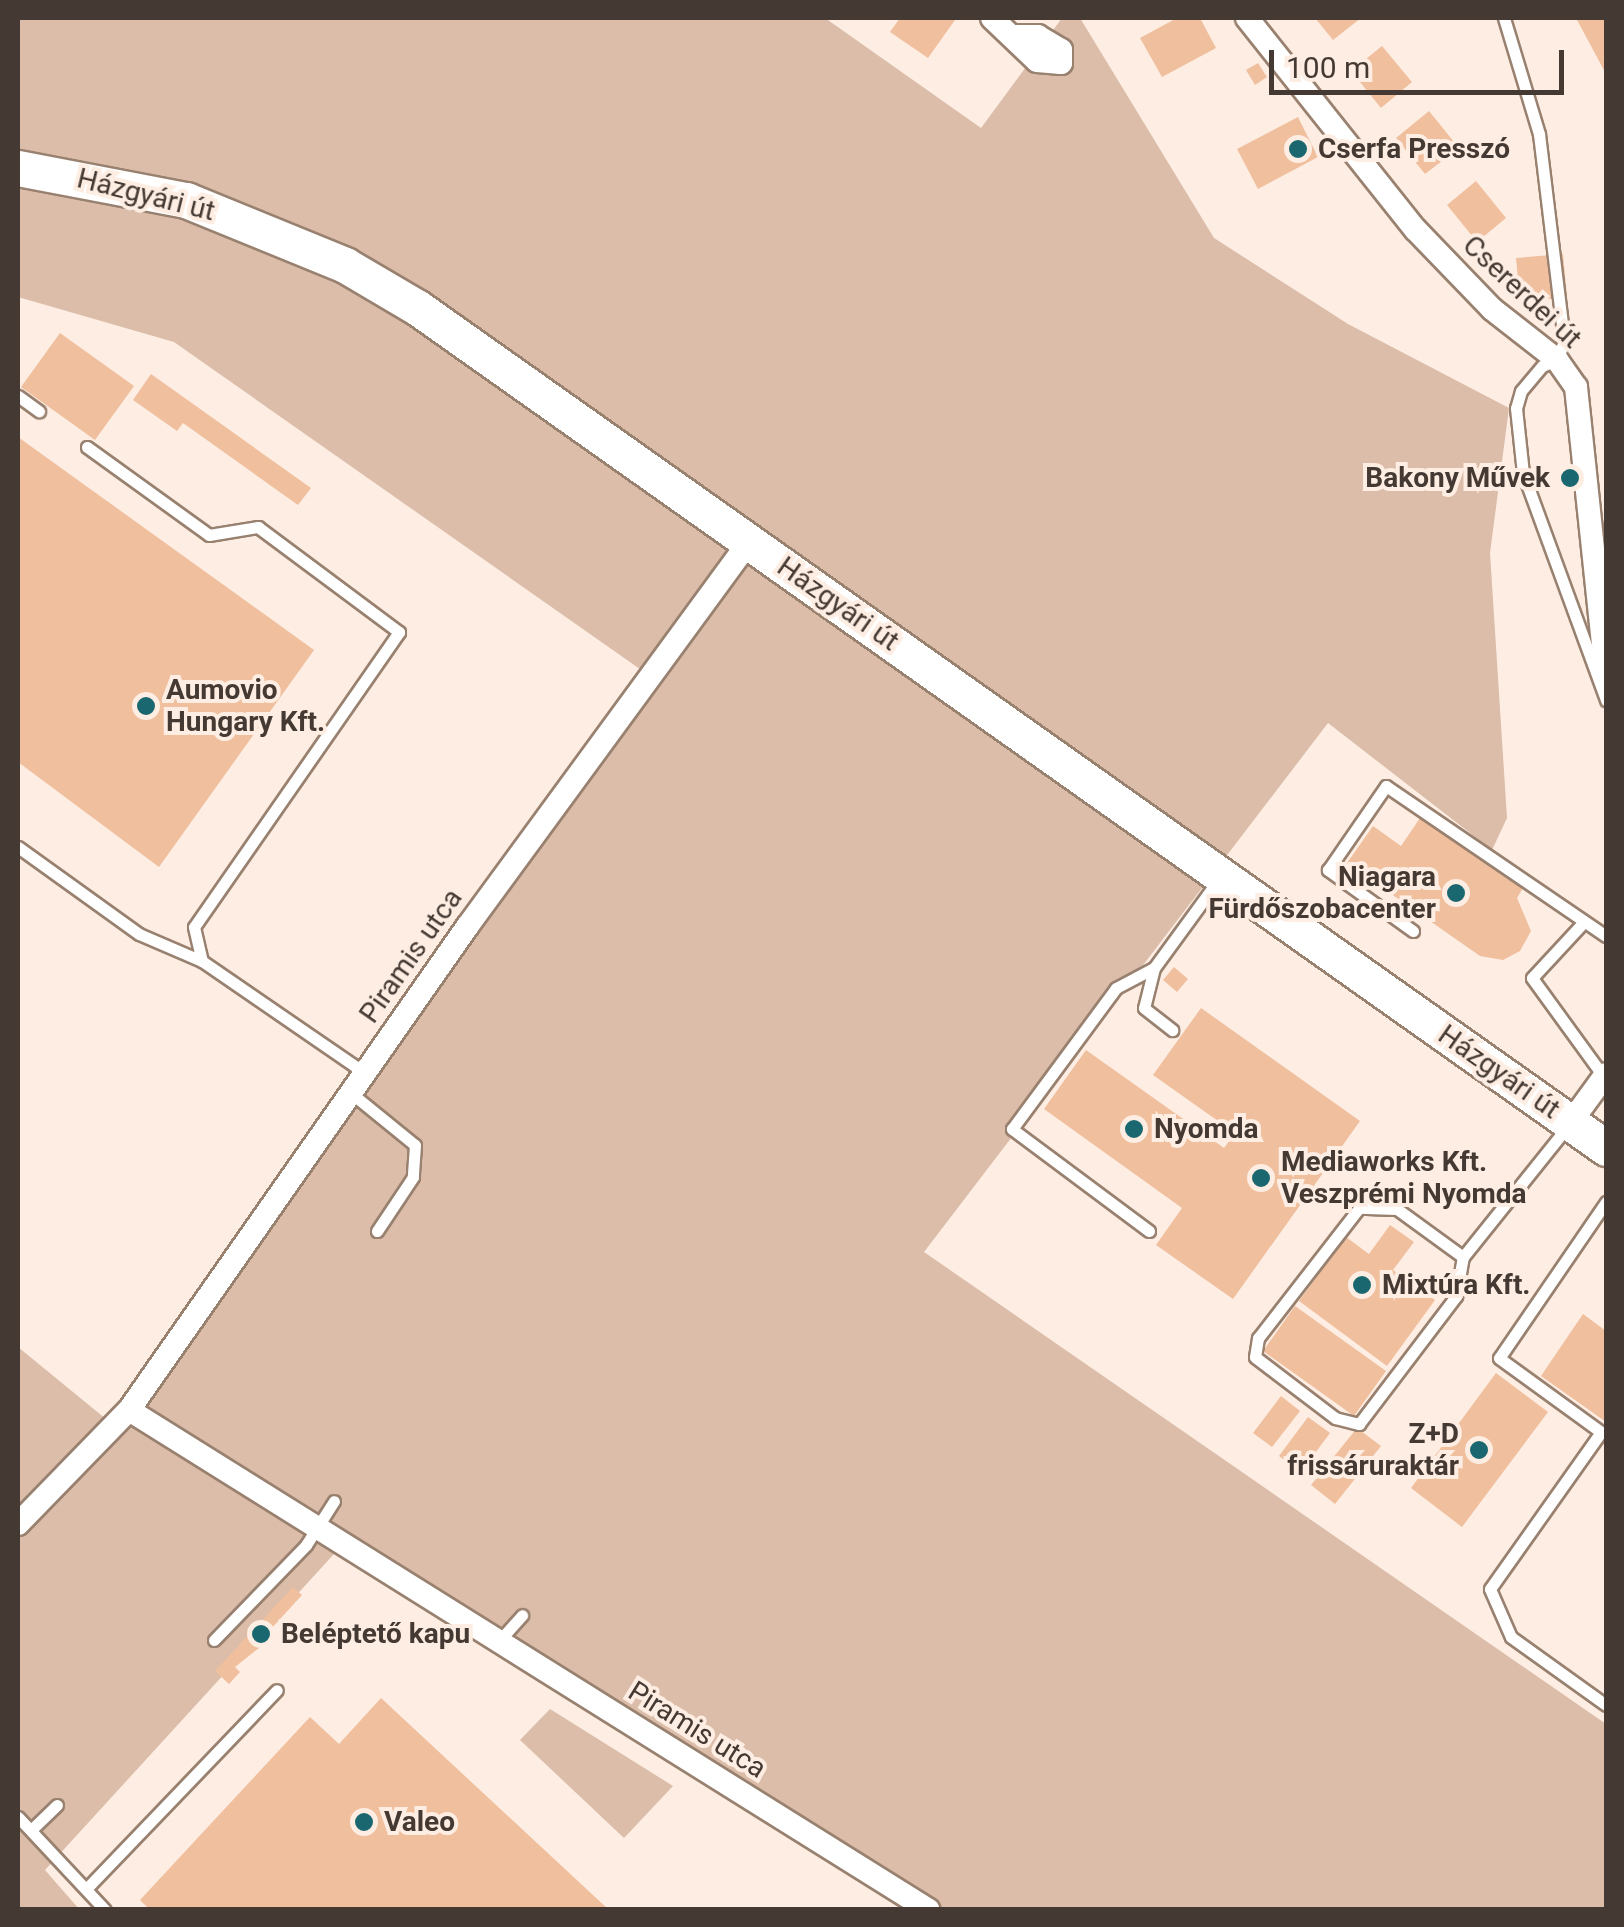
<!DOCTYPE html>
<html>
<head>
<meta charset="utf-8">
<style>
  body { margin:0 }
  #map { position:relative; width:1624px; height:1927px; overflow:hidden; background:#fdede2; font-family:Roboto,sans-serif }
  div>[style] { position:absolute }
  .green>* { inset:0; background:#dbbda9 }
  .building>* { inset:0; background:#f0bf9e }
  .roads { filter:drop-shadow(2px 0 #998170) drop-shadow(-2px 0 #998170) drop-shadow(0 2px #998170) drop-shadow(0 -2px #998170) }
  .lane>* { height:11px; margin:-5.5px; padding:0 5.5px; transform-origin:5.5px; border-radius:5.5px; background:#fff }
  .street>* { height:22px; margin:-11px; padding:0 11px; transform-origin:11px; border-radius:11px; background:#fff }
  .primary>* { height:35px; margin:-17.5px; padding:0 17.5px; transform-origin:17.5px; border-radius:17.5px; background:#fff }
  .dots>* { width:28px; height:28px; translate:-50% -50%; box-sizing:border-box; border:5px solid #fdede2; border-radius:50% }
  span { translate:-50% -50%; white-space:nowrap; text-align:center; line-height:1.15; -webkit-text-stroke:8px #fdede2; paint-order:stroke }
  .poi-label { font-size:28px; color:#453a33; font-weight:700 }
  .left { translate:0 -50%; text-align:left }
  .right { translate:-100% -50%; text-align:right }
  .street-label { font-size:28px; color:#453a33 }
  .frame { position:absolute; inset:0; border:20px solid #453a33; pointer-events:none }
  .scale { position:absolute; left:1269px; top:50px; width:295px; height:45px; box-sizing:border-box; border:5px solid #453a33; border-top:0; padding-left:12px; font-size:30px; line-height:35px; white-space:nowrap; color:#453a33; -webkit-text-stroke:8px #fdede2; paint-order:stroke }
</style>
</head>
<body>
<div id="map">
  <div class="green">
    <i style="clip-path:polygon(18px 18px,825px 18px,981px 128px,1062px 18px,1080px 18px,1214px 238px,1348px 324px,1509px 408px,1490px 553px,1507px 818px,1492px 850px,1328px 723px,924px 1252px,1606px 1724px,1606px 1909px,935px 1909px,344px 1543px,45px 1870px,79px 1909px,18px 1909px,18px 1347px,112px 1424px,647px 674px,174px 342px,18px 297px)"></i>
    <i style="clip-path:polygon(550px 1709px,673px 1786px,624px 1838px,520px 1740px)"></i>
  </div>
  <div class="building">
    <i style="clip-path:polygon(900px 18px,952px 18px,955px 20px,928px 58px,890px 32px)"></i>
    <i style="clip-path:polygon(1177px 18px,1200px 18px,1216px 48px,1162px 77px,1140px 38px)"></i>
    <i style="clip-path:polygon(1315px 18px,1361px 18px,1333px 40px)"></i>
    <i style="clip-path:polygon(1576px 18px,1606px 18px,1606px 74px)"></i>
    <i style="clip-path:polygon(1382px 46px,1412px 82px,1381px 108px,1351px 71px)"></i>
    <i style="clip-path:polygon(1258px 63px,1267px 77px,1255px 85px,1246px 70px)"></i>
    <i style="clip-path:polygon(1429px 111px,1459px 148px,1425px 174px,1396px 138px)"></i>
    <i style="clip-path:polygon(1298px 117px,1318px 157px,1258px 189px,1237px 149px)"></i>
    <i style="clip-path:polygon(1476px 181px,1506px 218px,1477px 242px,1447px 205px)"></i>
    <i style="clip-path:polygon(1563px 254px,1567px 297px,1520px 302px,1516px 258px)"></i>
    <i style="clip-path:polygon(60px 333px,134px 386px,95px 440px,21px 387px)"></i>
    <i style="clip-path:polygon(151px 374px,311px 488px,298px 505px,183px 423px,177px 431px,133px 400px)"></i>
    <i style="clip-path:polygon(18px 437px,314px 650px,159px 867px,18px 762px)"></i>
    <i style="clip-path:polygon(1420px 818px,1523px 888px,1517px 898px,1531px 931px,1520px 951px,1503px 960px,1480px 956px,1347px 863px,1373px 826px,1401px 846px)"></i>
    <i style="clip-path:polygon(1174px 967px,1188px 979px,1177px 992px,1163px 980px)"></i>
    <i style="clip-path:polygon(1201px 1008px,1360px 1121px,1233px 1299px,1156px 1245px,1182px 1208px,1044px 1109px,1086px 1050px,1224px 1148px,1235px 1133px,1153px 1075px)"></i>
    <i style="clip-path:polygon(1390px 1225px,1414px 1242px,1393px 1270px,1435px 1300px,1387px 1366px,1299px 1301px,1346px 1237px,1369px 1254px)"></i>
    <i style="clip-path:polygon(1295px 1306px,1386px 1371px,1354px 1416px,1263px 1351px)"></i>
    <i style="clip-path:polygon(1583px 1314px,1606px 1331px,1606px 1422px,1541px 1376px)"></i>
    <i style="clip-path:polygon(1496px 1373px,1548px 1412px,1462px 1527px,1411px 1488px)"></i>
    <i style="clip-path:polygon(1281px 1396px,1300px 1411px,1272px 1447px,1253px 1433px)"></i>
    <i style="clip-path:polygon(1308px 1417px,1330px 1433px,1301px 1472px,1279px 1456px)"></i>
    <i style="clip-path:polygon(1357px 1428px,1381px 1446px,1335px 1504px,1311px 1485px)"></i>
    <i style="clip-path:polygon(293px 1587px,302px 1595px,269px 1631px,274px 1636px,235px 1667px,240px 1672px,229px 1684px,215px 1671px)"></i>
    <i style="clip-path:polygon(381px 1698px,609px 1910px,150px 1910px,140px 1900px,310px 1717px,339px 1744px)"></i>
  </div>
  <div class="roads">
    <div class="lane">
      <i style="left:1504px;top:18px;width:121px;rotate:73.2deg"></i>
      <i style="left:1539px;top:134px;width:209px;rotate:83.1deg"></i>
      <i style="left:1564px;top:341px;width:20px;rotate:110deg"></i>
      <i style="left:1557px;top:360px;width:16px;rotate:158deg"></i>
      <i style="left:1542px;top:366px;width:33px;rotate:130deg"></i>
      <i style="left:1521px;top:391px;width:18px;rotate:106deg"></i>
      <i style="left:1516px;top:408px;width:65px;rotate:83.9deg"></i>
      <i style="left:1523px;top:473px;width:242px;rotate:69.9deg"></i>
      <i style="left:18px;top:396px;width:26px;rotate:36deg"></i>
      <i style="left:87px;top:447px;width:150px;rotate:35.8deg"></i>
      <i style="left:209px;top:535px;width:50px;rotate:-9.3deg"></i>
      <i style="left:258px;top:527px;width:176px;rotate:36.7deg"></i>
      <i style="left:399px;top:632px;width:359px;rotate:124.8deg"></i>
      <i style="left:194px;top:927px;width:35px;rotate:77deg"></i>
      <i style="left:202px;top:961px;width:198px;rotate:34.5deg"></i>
      <i style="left:18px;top:847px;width:149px;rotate:35.7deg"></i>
      <i style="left:139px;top:934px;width:69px;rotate:23.2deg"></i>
      <i style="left:1581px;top:925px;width:72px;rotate:132.8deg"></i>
      <i style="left:1532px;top:978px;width:122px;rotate:54deg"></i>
      <i style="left:1413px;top:931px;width:105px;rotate:-144.3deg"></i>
      <i style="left:1328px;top:870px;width:102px;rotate:-55.4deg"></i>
      <i style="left:1386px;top:786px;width:266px;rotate:34.3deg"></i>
      <i style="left:1154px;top:968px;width:41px;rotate:104deg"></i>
      <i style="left:1144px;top:1008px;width:36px;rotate:38deg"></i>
      <i style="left:351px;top:1093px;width:82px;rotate:39.1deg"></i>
      <i style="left:415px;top:1145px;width:32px;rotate:94deg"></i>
      <i style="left:413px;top:1177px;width:65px;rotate:123.7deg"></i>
      <i style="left:1606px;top:1202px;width:189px;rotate:124.4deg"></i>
      <i style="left:1499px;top:1358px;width:126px;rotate:36deg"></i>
      <i style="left:1601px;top:1432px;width:192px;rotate:125.3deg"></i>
      <i style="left:1490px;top:1589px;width:52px;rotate:66.4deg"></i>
      <i style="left:1511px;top:1637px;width:117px;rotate:35.6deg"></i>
      <i style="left:1149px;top:1231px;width:171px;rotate:-143.3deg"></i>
      <i style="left:1012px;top:1129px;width:175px;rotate:-53.6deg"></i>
      <i style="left:1116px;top:988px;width:43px;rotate:-27.8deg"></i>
      <i style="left:1154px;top:968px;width:110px;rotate:-53.9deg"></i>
      <i style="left:1463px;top:1257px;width:82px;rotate:-144deg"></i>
      <i style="left:1397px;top:1209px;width:38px;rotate:-178deg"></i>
      <i style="left:1359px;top:1208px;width:165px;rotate:127.8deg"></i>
      <i style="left:1258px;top:1338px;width:19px;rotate:99deg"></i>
      <i style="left:1255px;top:1357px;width:101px;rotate:37.3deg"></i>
      <i style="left:1335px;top:1418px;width:25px;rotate:14deg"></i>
      <i style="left:1359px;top:1424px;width:161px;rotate:-52.8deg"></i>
      <i style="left:1456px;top:1296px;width:40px;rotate:-80deg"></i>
      <i style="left:1463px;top:1257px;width:166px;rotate:-51.3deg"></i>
      <i style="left:214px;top:1640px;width:132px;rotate:-45.9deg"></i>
      <i style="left:306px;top:1545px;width:52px;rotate:-57.5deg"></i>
      <i style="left:498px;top:1642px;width:36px;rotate:-48deg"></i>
      <i style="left:18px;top:1817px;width:127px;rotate:46.9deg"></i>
      <i style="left:31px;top:1830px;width:36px;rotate:-44deg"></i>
      <i style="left:87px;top:1888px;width:274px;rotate:-46.2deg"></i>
    </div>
    <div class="street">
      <i style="left:992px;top:18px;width:62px;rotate:43.7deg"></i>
      <i style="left:1037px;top:61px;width:24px;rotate:5deg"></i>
      <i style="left:1061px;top:63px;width:13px;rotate:-90deg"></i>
      <i style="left:1061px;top:50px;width:27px;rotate:-149deg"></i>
      <i style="left:1038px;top:36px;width:23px;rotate:180deg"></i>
      <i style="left:1247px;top:18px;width:270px;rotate:51.5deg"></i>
      <i style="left:1415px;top:229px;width:111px;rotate:46.1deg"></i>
      <i style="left:1492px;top:309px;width:83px;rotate:38.1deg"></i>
      <i style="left:1557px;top:360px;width:33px;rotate:55deg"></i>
      <i style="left:1576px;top:387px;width:287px;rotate:84deg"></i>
      <i style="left:1571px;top:1122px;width:59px;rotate:-53.9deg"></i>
      <i style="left:129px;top:1410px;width:943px;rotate:32.01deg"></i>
      <i style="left:18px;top:1524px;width:159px;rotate:-45.8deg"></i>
      <i style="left:129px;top:1410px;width:590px;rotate:-55.02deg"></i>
      <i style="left:467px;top:927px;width:478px;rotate:-53.8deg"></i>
    </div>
    <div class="primary">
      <i style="left:18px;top:168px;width:171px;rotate:10.8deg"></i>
      <i style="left:186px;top:200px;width:172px;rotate:22.2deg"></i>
      <i style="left:345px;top:265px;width:85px;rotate:30.5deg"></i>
      <i style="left:418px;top:308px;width:1455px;rotate:35.26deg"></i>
    </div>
  </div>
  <div class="dots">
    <i style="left:1298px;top:149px;background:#1b676f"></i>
    <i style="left:1570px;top:478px;background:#1b676f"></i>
    <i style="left:146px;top:706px;background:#1b676f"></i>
    <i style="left:1456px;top:893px;background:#1b676f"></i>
    <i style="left:1134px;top:1129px;background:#1b676f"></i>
    <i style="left:1261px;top:1178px;background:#1b676f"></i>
    <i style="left:1362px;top:1285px;background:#1b676f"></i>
    <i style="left:1479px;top:1450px;background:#1b676f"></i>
    <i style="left:261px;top:1634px;background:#1b676f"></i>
    <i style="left:364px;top:1822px;background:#1b676f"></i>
  </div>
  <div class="poi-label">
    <span class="left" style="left:1318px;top:149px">Cserfa Presszó</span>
    <span class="right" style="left:1550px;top:478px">Bakony Művek</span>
    <span class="left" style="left:166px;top:706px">Aumovio<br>Hungary Kft.</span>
    <span class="right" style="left:1436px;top:893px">Niagara<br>Fürdőszobacenter</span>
    <span class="left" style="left:1154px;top:1129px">Nyomda</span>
    <span class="left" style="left:1281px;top:1178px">Mediaworks Kft.<br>Veszprémi Nyomda</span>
    <span class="left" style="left:1382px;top:1285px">Mixtúra Kft.</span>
    <span class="right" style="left:1459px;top:1450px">Z+D<br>frissáruraktár</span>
    <span class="left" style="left:281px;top:1634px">Beléptető kapu</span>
    <span class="left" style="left:384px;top:1822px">Valeo</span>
  </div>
  <div class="street-label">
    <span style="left:146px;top:195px;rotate:14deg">Házgyári út</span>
    <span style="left:1522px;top:292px;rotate:43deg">Csererdei út</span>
    <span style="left:838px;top:604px;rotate:35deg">Házgyári út</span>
    <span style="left:411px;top:956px;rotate:-55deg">Piramis utca</span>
    <span style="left:1499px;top:1072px;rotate:35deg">Házgyári út</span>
    <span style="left:697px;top:1730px;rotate:32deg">Piramis utca</span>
  </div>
  <div class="frame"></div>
  <div class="scale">100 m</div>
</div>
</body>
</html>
